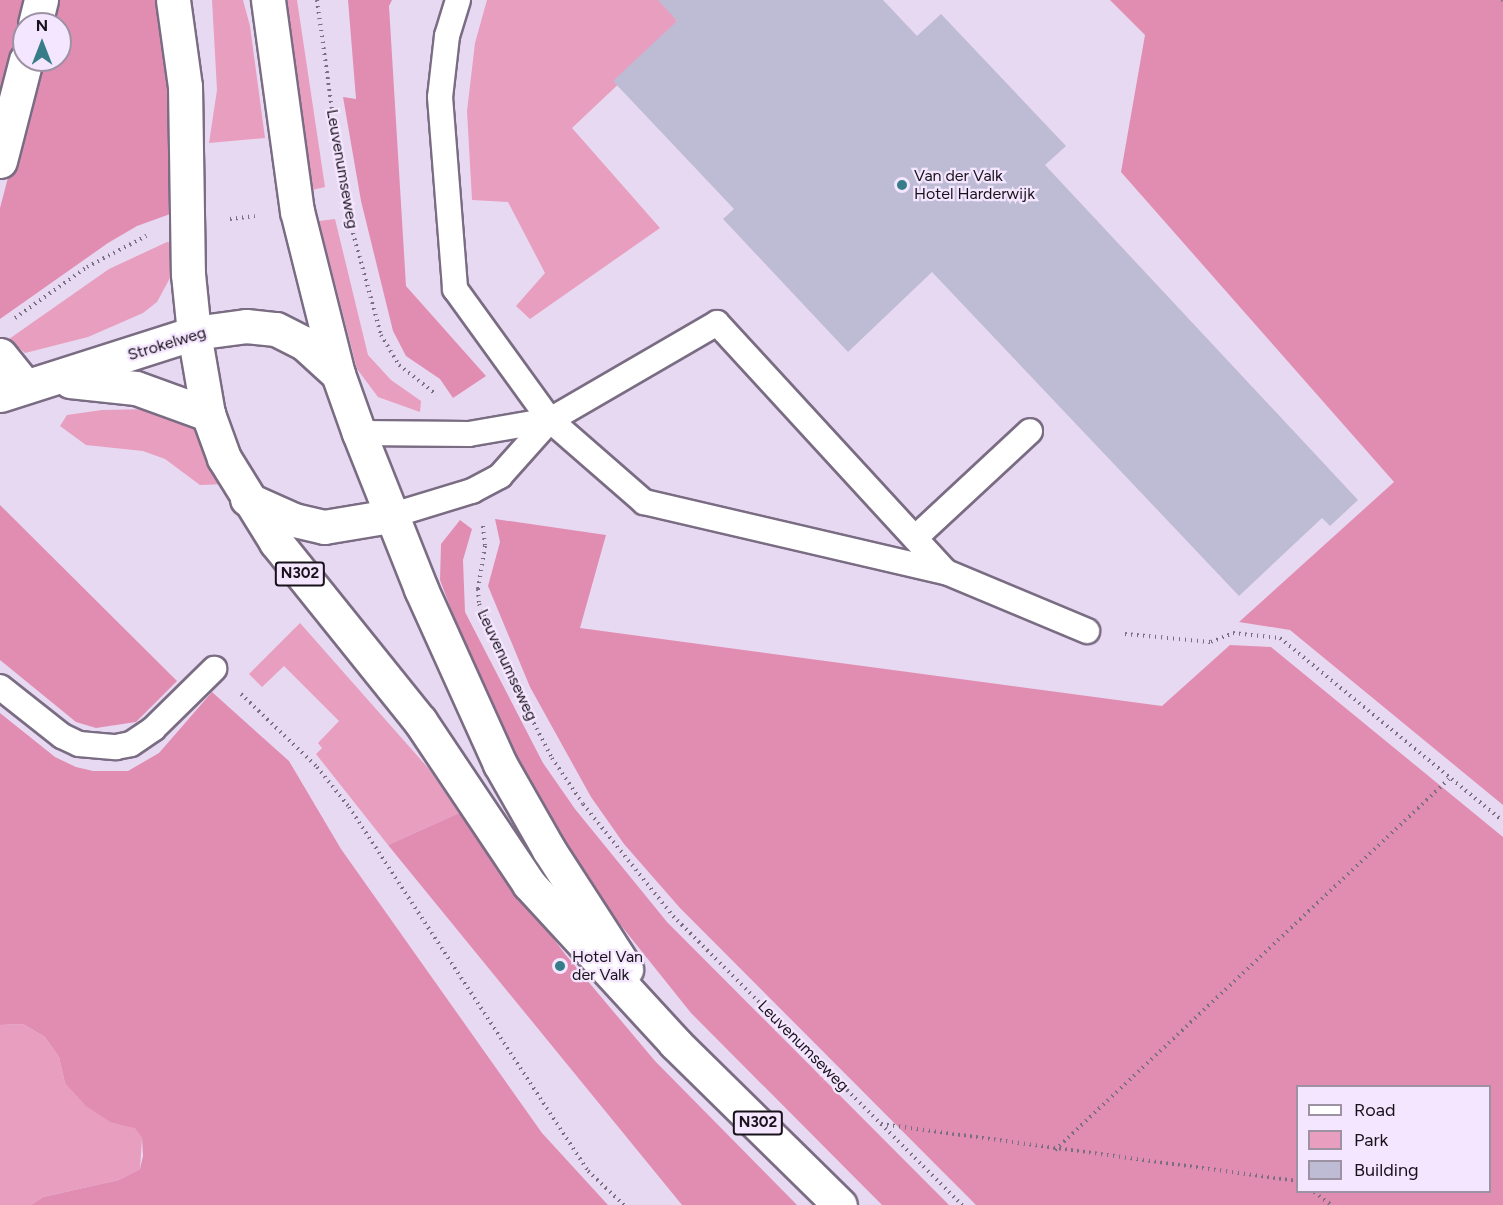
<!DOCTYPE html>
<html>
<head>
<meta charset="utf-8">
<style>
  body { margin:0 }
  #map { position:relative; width:1503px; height:1205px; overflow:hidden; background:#e8d9f2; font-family:Figtree,sans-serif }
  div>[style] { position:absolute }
  .green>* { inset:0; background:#e89ebe }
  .forest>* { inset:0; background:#e18db2 }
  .building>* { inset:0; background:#bebbd5 }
  .path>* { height:4px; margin-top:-2px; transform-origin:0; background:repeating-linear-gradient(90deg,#7a6f80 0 1.5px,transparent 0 6px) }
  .roads { filter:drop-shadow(2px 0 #7a6d83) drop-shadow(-2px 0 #7a6d83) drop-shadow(0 2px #7a6d83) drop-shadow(0 -2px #7a6d83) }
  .lane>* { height:24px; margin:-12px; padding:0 12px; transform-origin:12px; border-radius:12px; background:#fff }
  .street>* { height:33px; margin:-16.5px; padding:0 16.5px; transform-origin:16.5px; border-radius:16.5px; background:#fff }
  .primary>* { height:33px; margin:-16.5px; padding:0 16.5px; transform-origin:16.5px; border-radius:16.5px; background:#fff }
  .dots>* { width:16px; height:16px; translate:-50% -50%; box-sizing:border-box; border:3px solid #f5e6ff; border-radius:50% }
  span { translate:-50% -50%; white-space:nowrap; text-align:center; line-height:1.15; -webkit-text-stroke:4.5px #f5e6ff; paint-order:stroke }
  .shield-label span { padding:2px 4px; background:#f5e6ff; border:2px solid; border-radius:4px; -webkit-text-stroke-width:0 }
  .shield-label { font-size:15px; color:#18121b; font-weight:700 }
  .street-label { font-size:16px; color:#18121b }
  .poi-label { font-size:16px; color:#18121b }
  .left { translate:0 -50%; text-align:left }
  .legend { position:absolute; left:1296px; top:1085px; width:195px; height:108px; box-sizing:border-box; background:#f5e6ff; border:2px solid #9d91a4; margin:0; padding:8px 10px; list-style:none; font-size:18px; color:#18121b }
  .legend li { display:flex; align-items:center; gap:12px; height:30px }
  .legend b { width:30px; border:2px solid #9d91a4 }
  .north { position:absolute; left:12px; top:12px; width:60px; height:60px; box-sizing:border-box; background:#f5e6ff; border:2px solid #9d91a4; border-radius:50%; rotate:0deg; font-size:16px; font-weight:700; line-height:24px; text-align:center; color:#18121b }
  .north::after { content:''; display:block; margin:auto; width:21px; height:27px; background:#377d89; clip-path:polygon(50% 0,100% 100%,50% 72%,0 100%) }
</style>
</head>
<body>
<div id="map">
  <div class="green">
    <i style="clip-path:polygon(212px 0,243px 0,250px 26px,265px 138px,209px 143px,217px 90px)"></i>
    <i style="clip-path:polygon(281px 0,297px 0,325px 187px,312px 190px)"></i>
    <i style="clip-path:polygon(487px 0,682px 0,670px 11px,680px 26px,572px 128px,660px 228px,530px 319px,516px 306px,545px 273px,508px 202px,472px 200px,467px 111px,475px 43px)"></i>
    <i style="clip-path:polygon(335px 219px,368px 355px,391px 380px,421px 401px,420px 412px,378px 397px,357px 369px,319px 221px)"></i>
    <i style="clip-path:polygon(167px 242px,172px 243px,170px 278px,157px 302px,143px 313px,88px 337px,25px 353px,9px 339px,109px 269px)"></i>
    <i style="clip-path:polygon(152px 409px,179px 419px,194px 429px,227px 484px,200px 485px,165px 459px,143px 451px,86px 445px,60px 426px,67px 415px,102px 410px)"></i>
    <i style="clip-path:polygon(300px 623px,429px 769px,459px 813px,388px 845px,316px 754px,322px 748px,318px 743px,339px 721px,284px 666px,262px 687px,249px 674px)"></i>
    <i style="clip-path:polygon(23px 1024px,45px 1037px,59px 1057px,65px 1083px,112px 1123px,135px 1127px,142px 1138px,140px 1169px,119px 1180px,43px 1197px,31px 1205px,0 1205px,0 1025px)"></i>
  </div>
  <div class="forest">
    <i style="clip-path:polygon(0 0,28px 0,0 112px)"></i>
    <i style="clip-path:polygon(55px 0,163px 0,171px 64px,173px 213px,137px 226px,108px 243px,0 319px,0 208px,39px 60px,60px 60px,60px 24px,48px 24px)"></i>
    <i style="clip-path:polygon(348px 0,392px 0,389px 6px,406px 286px,486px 376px,453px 398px,440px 379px,406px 356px,393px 331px,361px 201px,343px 97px,356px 99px)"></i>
    <i style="clip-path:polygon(1110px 0,1503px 0,1503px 805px,1290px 630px,1239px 622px,1394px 482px,1121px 172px,1145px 35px)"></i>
    <i style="clip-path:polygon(0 505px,177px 681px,136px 722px,96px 728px,76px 722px,0 660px)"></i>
    <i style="clip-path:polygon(evenodd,495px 519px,606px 535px,580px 628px,1162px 706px,1230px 645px,1271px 647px,1503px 837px,1503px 1205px,976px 1205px,680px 908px,624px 844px,591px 797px,530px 687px,488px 586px,500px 542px,495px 519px,1298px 1086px,1490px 1086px,1490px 1192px,1298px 1192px,1298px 1086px)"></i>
    <i style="clip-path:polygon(460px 520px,472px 529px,463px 560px,465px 612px,543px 763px,575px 809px,667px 922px,949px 1205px,882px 1205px,691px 1013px,591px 888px,486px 702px,440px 580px,441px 544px)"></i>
    <i style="clip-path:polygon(212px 692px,289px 761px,341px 849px,542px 1133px,608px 1205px,31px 1205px,43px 1197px,119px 1180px,140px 1169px,143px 1156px,142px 1138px,135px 1128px,112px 1123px,86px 1106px,65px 1083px,59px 1057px,45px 1037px,23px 1024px,0 1025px,0 713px,55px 757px,76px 767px,93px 771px,128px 771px,159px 753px)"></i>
    <i style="clip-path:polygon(459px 813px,565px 954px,655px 1061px,797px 1205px,682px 1205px,388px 845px)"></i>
  </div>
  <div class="building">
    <i style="clip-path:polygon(658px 0,883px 0,917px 36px,941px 14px,1066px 146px,1045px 165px,1358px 500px,1330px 526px,1322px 518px,1239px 596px,932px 272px,848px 352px,723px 219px,734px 209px,613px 81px,677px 21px)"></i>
  </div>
  <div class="path">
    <i style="left:317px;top:0;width:206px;rotate:82.2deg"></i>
    <i style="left:345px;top:204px;width:136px;rotate:74.6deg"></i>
    <i style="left:381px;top:335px;width:35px;rotate:59deg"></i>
    <i style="left:399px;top:365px;width:48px;rotate:38.3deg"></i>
    <i style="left:1502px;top:0;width:1px;rotate:45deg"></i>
    <i style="left:230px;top:219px;width:25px;rotate:-7deg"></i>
    <i style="left:15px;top:318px;width:88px;rotate:-35.3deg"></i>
    <i style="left:87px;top:267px;width:67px;rotate:-27.7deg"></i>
    <i style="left:483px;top:526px;width:20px;rotate:84deg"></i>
    <i style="left:485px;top:546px;width:44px;rotate:99.2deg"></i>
    <i style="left:478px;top:589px;width:15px;rotate:86deg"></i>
    <i style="left:479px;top:604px;width:73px;rotate:66.6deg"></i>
    <i style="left:1125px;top:634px;width:86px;rotate:5.3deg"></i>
    <i style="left:1211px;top:642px;width:24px;rotate:-22deg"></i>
    <i style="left:1233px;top:633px;width:47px;rotate:6.1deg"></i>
    <i style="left:1280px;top:638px;width:288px;rotate:39.4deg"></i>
    <i style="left:517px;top:691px;width:76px;rotate:62.4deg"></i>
    <i style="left:552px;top:758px;width:55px;rotate:56deg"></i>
    <i style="left:583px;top:804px;width:144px;rotate:51.2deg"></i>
    <i style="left:673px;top:916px;width:409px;rotate:45deg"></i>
    <i style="left:241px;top:694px;width:105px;rotate:43.8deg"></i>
    <i style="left:317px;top:767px;width:51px;rotate:51.3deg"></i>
    <i style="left:349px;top:807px;width:435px;rotate:56.7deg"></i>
    <i style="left:588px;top:1171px;width:50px;rotate:43.4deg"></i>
    <i style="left:881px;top:1124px;width:421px;rotate:7.8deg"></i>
    <i style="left:1055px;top:1150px;width:541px;rotate:-43.28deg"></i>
    <i style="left:1314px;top:1192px;width:21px;rotate:37deg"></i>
  </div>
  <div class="roads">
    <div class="lane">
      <i style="left:458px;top:0;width:38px;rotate:107deg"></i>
      <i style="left:447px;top:36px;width:61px;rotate:96.5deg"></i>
      <i style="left:440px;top:97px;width:193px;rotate:85.5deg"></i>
      <i style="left:455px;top:289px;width:162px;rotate:54.1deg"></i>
      <i style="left:550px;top:420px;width:125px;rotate:41.1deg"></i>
      <i style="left:644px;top:502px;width:310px;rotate:13.1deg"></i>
      <i style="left:946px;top:572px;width:153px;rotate:22.7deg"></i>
      <i style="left:359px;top:433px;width:110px;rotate:0.5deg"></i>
      <i style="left:469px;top:434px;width:82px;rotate:-9.8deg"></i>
      <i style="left:390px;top:516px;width:86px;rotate:-17deg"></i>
      <i style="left:472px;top:491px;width:32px;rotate:-28deg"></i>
      <i style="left:500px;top:476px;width:75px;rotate:-48.2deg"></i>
      <i style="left:550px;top:420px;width:193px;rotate:-30.1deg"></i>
      <i style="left:717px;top:323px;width:338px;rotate:47.4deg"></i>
      <i style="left:915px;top:538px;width:157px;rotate:-42.9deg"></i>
      <i style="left:0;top:687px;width:79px;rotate:38.3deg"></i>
      <i style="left:62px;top:736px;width:19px;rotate:25deg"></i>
      <i style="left:79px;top:744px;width:37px;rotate:5deg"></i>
      <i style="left:116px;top:747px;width:15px;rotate:-11deg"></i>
      <i style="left:131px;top:744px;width:27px;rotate:-34deg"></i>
      <i style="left:153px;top:729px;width:86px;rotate:-44.5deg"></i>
    </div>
    <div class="street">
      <i style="left:35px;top:24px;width:25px;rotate:-76deg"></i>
      <i style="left:0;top:161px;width:104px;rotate:-75.6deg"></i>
      <i style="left:0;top:355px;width:40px;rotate:51deg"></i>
      <i style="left:70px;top:381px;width:66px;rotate:6.1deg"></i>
      <i style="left:136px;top:388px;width:77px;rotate:19.9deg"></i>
      <i style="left:0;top:395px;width:204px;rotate:-17.7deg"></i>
      <i style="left:194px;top:333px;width:52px;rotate:-7.7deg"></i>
      <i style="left:246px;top:326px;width:30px;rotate:6deg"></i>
      <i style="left:276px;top:329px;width:31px;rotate:27deg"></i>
      <i style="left:304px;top:343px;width:46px;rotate:42.4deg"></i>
      <i style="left:247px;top:499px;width:51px;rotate:24.1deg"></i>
      <i style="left:294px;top:520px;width:31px;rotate:13deg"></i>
      <i style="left:324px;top:527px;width:67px;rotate:-9.5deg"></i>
    </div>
    <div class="primary">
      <i style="left:173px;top:0;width:87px;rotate:82.1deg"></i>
      <i style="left:185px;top:86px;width:188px;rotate:89.1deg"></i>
      <i style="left:188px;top:274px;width:59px;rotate:84.2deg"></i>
      <i style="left:194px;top:333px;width:82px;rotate:80.2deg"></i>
      <i style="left:208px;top:414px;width:47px;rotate:70deg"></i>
      <i style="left:224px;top:458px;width:99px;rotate:58.2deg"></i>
      <i style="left:276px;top:542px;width:230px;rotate:51.2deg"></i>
      <i style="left:420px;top:721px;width:196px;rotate:56.2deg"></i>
      <i style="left:529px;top:884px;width:216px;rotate:47.4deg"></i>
      <i style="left:675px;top:1043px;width:231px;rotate:44.5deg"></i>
      <i style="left:268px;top:0;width:213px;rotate:82.2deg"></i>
      <i style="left:297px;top:211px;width:168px;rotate:75.9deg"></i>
      <i style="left:338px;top:374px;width:63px;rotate:70.4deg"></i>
      <i style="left:359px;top:433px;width:168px;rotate:68.3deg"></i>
      <i style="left:421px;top:589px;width:192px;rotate:65.7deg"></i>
      <i style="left:500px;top:764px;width:99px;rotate:60.3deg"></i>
      <i style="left:549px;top:850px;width:142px;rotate:57.1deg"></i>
    </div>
  </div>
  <div class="dots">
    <i style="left:902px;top:185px;background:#377d89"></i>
    <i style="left:560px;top:966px;background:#377d89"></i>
  </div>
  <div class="shield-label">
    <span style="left:300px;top:574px">N302</span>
    <span style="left:758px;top:1123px">N302</span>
  </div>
  <div class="street-label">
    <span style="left:342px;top:169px;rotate:80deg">Leuvenumseweg</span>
    <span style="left:167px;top:344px;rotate:-17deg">Strokelweg</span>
    <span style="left:507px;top:665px;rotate:65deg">Leuvenumseweg</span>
    <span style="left:803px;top:1046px;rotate:45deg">Leuvenumseweg</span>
  </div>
  <div class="poi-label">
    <span class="left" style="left:914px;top:185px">Van der Valk<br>Hotel Harderwijk</span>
    <span class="left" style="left:572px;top:966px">Hotel Van<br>der Valk</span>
  </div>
  <ul class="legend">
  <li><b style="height:8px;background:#fff"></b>Road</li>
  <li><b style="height:16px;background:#e89ebe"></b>Park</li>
  <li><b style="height:16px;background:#bebbd5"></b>Building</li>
  </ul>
  <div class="north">N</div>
</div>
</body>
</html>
